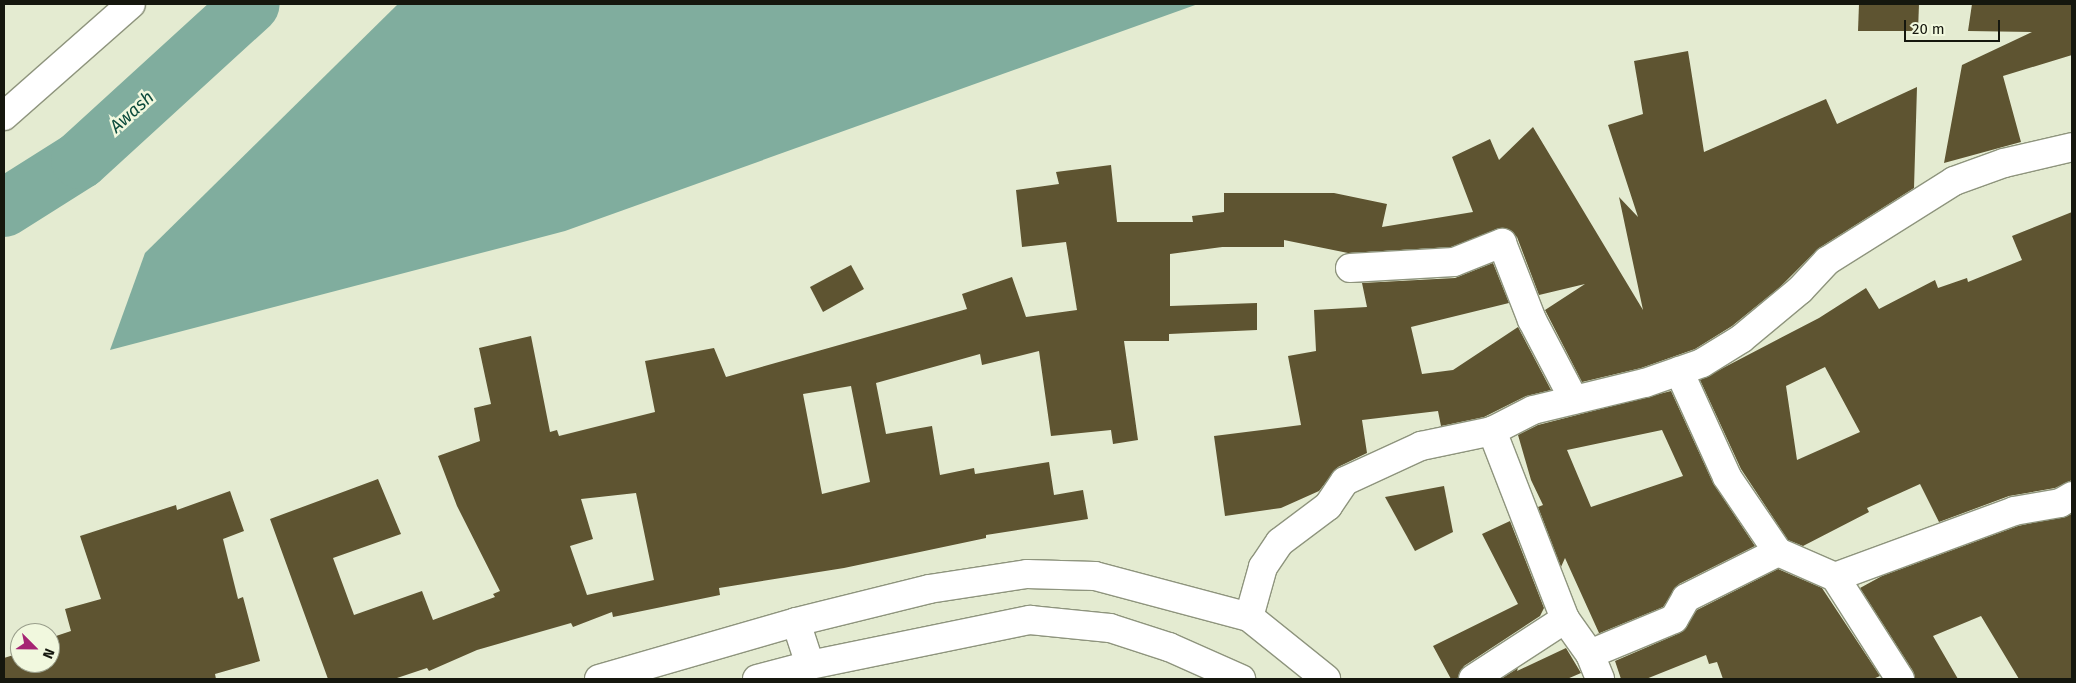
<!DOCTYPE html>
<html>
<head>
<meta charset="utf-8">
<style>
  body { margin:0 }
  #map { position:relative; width:2076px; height:683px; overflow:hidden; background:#e4ebd1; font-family:"Fira Sans",sans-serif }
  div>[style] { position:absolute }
  .water>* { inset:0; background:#80ad9e }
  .river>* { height:58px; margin:-29px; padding:0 29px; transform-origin:29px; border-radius:29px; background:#80ad9e }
  .building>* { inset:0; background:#5e5431 }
  .roads { filter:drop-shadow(1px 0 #8e947d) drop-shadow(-1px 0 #8e947d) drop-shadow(0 1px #8e947d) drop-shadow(0 -1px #8e947d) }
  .minor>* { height:28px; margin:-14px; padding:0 14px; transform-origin:14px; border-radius:14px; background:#fff }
  .secondary>* { height:28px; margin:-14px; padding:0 14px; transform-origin:14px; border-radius:14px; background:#fff }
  span { translate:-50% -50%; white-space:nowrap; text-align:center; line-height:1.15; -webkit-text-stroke:5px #f1f8de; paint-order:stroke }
  .water-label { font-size:18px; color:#0c4b3c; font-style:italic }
  .frame { position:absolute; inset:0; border:5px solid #15170e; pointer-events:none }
  .north { position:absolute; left:10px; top:623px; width:50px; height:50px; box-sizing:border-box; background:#f1f8de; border:1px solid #999e8b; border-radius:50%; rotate:113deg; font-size:14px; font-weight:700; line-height:20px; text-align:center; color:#15170e }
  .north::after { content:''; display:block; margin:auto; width:18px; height:22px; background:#a52473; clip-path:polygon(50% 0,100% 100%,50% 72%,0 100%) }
  .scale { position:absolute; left:1904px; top:20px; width:96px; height:22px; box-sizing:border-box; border:2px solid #15170e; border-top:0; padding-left:6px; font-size:15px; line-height:18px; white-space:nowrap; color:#15170e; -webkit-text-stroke:4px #f1f8de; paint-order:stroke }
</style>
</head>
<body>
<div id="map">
  <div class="water">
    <i style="clip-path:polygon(398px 4px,1198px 4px,565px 231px,110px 350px,145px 253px)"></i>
  </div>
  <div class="river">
    <i style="left:4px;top:208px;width:90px;rotate:-32.3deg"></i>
    <i style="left:80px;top:160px;width:231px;rotate:-42.4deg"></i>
  </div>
  <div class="building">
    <i style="clip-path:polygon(1859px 4px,1919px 4px,1918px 31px,1858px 31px)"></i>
    <i style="clip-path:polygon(1972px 4px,2072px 4px,2072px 55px,2003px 76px,2021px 142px,1944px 163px,1962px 65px,2032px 32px,1968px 31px)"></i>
    <i style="clip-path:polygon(evenodd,1688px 51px,1704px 152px,1826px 99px,1837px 124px,1917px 87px,1914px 188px,1819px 248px,1780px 287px,1732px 326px,1695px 349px,1641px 368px,1582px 382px,1545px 310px,1585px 284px,1539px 295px,1517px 237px,1505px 228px,1451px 247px,1348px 253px,1284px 240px,1284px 247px,1222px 247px,1170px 254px,1170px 306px,1257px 303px,1257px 330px,1169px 334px,1169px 341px,1124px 341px,1138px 440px,1113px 444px,1111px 430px,1051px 436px,1039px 351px,982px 365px,980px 354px,876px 383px,886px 434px,932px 426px,940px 475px,974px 468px,975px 474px,1049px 462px,1054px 495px,1083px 490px,1088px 519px,986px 535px,986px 538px,844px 568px,719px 588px,720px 595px,613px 617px,612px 612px,573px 627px,571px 623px,477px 650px,429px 671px,427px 668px,394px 679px,328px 679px,270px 519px,378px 479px,401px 534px,333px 558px,354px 615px,422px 591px,433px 620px,495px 597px,493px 594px,500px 591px,457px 506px,438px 456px,480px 441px,474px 408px,491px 404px,479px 348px,531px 336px,550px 432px,557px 430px,559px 436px,655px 412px,645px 361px,714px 348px,726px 377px,967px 309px,962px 294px,1012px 277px,1026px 317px,1077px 310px,1066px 242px,1022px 247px,1016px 190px,1059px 184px,1056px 172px,1111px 165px,1117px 222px,1193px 222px,1192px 216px,1224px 212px,1224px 193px,1334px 193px,1387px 204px,1382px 227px,1473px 212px,1452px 157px,1490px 139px,1499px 160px,1533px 127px,1643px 310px,1619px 197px,1638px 217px,1608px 125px,1643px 114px,1634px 61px,1688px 51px,851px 386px,870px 482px,822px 494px,803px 394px,851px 386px,1688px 51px,636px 493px,654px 580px,587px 595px,570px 546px,593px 539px,581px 499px,636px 493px)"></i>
    <i style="clip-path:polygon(evenodd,2072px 212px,2072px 480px,2055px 488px,2009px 496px,1939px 522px,1920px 484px,1867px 508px,1869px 512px,1803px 546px,1788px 540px,1741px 469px,1700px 380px,1819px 318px,1866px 288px,1879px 309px,1935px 280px,1938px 288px,1967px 278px,1968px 282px,2022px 260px,2012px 236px,2072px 212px,1825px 367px,1860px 432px,1797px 460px,1786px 386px,1825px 367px)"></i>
    <i style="clip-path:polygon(1493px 263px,1509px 303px,1411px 327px,1422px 374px,1453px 370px,1518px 327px,1551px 390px,1526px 396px,1484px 417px,1441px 426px,1438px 411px,1362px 420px,1367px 453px,1338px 467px,1319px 491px,1281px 508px,1225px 516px,1214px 436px,1301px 425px,1288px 356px,1316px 351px,1314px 310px,1367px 307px,1362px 283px,1455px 278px)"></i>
    <i style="clip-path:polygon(851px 265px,864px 289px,823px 312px,810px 287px)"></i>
    <i style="clip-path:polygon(evenodd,1671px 391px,1713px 483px,1755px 546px,1679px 584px,1663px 607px,1595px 635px,1599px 633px,1565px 558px,1561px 567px,1538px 507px,1543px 505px,1531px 480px,1518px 435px,1538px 425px,1671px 391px,1662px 430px,1683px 476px,1591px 507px,1567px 450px,1662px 430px)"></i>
    <i style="clip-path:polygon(1444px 486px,1453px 532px,1415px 551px,1385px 497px)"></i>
    <i style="clip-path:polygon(230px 491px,244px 531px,223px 539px,238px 599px,243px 597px,260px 661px,215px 674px,216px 679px,4px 679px,4px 658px,20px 653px,20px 663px,50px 663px,50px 638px,71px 631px,65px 609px,101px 599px,80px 536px,176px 505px,177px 510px)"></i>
    <i style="clip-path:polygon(2072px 514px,2072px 679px,2019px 679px,1981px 616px,1933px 636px,1958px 679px,1915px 679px,1913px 671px,1860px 588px,1882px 576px,2018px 526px)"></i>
    <i style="clip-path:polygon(1510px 521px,1544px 608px,1540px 616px,1464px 666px,1457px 679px,1451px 679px,1433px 646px,1518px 604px,1482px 534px)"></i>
    <i style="clip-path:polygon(1778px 569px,1822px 588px,1880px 676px,1873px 679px,1723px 679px,1717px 662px,1709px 664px,1706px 655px,1646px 679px,1621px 679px,1615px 661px,1680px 633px,1697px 610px)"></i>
    <i style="clip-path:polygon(1566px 648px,1581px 673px,1567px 679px,1501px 679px,1518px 668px,1517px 671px)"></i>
  </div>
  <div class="roads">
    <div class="minor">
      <i style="left:4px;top:116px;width:169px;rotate:-41.4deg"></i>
      <i style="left:1350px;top:268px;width:104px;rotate:-3.3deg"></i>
      <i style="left:1454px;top:262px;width:52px;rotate:-21.6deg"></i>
      <i style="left:1502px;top:243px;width:83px;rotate:68.7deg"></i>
      <i style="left:1532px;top:320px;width:90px;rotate:62.3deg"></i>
      <i style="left:1679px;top:371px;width:116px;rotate:65.6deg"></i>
      <i style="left:1727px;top:477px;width:91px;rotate:55.8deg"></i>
      <i style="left:1835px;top:577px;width:191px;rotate:-20.2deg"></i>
      <i style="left:2014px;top:511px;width:47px;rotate:-9.9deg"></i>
      <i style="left:2060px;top:503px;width:14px;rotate:-30deg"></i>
      <i style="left:1249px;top:617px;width:52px;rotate:-74.4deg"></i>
      <i style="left:1263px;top:567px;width:30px;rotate:-56deg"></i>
      <i style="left:1280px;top:542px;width:60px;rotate:-36.9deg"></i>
      <i style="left:1328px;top:506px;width:30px;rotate:-56deg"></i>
      <i style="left:1345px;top:481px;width:84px;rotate:-24.7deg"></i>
      <i style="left:1421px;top:446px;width:73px;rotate:-11.9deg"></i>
      <i style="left:1492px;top:431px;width:46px;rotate:-27.1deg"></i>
      <i style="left:1533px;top:410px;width:115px;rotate:-13.6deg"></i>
      <i style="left:1645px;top:383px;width:60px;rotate:-19.3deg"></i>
      <i style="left:1702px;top:363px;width:46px;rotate:-31.6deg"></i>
      <i style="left:1741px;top:339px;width:77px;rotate:-39.7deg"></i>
      <i style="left:1800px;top:290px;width:40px;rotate:-47deg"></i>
      <i style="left:1827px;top:261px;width:150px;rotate:-32.2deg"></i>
      <i style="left:1954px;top:181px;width:53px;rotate:-19.8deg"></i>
      <i style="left:2004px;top:163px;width:70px;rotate:-13.2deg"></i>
      <i style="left:1565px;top:619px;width:43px;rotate:54.5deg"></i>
      <i style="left:1590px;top:654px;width:91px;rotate:-22.6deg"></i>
      <i style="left:1674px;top:619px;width:24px;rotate:-60deg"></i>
      <i style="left:1686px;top:598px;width:103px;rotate:-26.6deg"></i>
      <i style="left:1778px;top:552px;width:62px;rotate:23.7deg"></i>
      <i style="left:1835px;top:577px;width:121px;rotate:57.5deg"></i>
      <i style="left:1590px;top:654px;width:27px;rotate:68deg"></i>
      <i style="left:1473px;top:679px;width:110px;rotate:-33.1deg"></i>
      <i style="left:1565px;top:619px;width:202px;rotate:-111.2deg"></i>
    </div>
    <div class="secondary">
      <i style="left:796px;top:622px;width:45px;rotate:72deg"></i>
      <i style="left:599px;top:679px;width:205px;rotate:-16.1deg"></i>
      <i style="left:796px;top:622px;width:137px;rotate:-13.9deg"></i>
      <i style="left:929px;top:589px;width:99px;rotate:-8.7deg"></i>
      <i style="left:1027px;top:574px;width:68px;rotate:1.7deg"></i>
      <i style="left:1095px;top:576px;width:159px;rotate:14.9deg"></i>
      <i style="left:1249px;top:617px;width:99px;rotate:38.8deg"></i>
      <i style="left:757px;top:679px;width:55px;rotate:-14.8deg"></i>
      <i style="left:810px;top:665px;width:225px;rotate:-11.6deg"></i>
      <i style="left:1030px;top:620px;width:80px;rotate:5.7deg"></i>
      <i style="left:1110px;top:628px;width:62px;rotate:17.9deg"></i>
      <i style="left:1169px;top:647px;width:79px;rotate:24deg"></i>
    </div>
  </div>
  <div class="water-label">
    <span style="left:132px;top:112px;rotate:-42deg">Awash</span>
  </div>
  <div class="frame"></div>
  <div class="north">N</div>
  <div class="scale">20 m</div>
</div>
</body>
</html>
